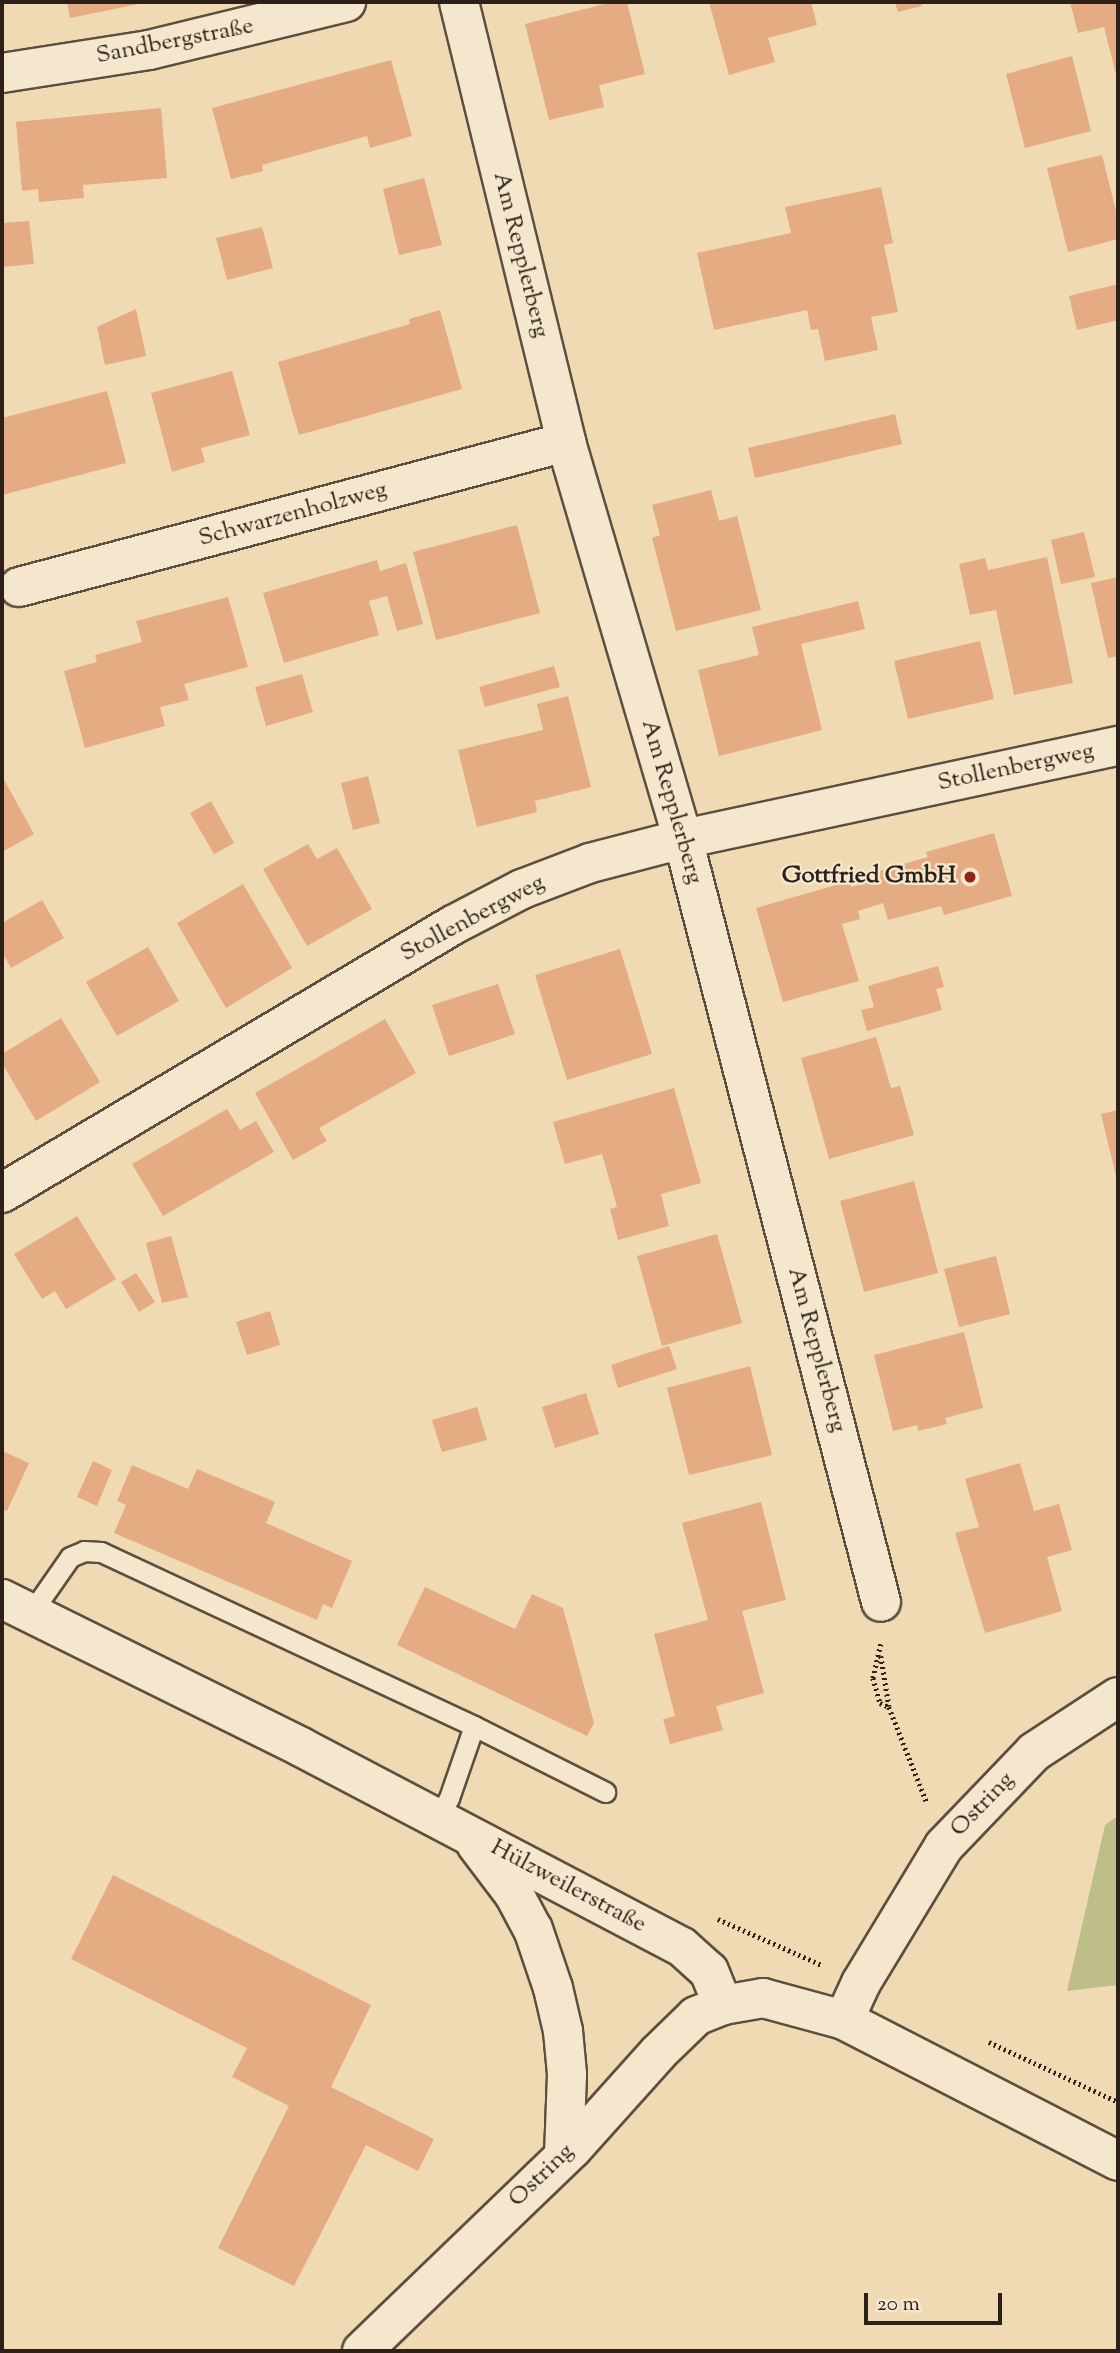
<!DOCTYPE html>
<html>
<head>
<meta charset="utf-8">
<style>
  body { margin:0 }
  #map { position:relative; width:1120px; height:2353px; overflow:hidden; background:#efdab4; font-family:"Sorts Mill Goudy",serif }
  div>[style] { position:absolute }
  .green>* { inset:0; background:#bebe89 }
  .building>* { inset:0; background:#e5ab83 }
  .path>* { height:4.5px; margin-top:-2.25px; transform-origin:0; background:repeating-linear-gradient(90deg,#2c2118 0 2px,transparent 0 5.5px) }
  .roads { filter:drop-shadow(2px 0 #5d4f3f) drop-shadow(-2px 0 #5d4f3f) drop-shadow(0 2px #5d4f3f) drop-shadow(0 -2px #5d4f3f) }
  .lane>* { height:19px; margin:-9.5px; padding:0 9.5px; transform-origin:9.5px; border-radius:9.5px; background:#f5e7ce }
  .street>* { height:38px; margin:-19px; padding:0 19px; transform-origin:19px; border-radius:19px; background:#f5e7ce }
  .secondary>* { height:38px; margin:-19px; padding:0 19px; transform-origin:19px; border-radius:19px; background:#f5e7ce }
  .dots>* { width:19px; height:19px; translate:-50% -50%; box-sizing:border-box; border:4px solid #f5e7ce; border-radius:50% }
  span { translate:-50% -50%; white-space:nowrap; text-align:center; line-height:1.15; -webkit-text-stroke:5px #f5e7ce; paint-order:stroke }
  .street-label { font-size:24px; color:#2c2118 }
  .poi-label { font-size:24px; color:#2c2118; font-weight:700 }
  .right { translate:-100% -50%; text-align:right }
  .frame { position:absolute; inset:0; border:4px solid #2c2118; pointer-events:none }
  .scale { position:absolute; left:864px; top:2293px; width:138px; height:32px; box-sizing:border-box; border:4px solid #2c2118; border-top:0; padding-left:9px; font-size:21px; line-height:24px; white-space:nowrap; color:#2c2118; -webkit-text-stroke:5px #f5e7ce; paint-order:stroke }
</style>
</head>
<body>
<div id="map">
  <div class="green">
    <i style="clip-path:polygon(1118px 1816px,1118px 1985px,1067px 1991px,1105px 1825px)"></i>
  </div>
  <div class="building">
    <i style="clip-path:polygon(67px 2px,144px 2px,144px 3px,70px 18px)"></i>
    <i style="clip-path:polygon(613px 2px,627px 2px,645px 74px,599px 85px,604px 107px,549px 120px,525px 24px)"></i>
    <i style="clip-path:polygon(709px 2px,811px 2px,817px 25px,768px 38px,775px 62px,729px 75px)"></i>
    <i style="clip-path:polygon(895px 2px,921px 2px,922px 6px,898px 12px)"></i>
    <i style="clip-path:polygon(1070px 2px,1118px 2px,1118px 82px,1104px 27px,1078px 33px)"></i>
    <i style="clip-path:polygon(1072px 56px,1091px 131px,1025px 148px,1006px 74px)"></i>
    <i style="clip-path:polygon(391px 60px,412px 136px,370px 148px,367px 136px,262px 165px,263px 171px,231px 179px,212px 108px)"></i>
    <i style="clip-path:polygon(161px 108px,167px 178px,83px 185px,84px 198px,39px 202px,38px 189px,22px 191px,16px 122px)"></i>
    <i style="clip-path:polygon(1102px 155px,1118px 219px,1118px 239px,1068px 252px,1047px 168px)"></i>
    <i style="clip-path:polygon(424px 178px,442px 245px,399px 255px,383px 189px)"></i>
    <i style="clip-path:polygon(881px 187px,893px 243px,884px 245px,898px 312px,871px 317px,878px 350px,825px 361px,818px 329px,811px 330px,807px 310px,714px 330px,697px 253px,791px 233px,785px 207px)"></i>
    <i style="clip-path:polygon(29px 221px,34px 264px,2px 267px,2px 223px)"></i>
    <i style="clip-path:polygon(262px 227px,273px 268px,227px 280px,216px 238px)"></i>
    <i style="clip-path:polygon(1118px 284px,1118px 320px,1077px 330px,1069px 296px)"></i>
    <i style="clip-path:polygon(136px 309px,146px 356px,105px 365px,97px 327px)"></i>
    <i style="clip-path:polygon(440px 310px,462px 389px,299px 435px,278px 362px,410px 324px,409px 319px)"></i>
    <i style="clip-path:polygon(232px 371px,250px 435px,201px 448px,205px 462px,172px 472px,151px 393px)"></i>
    <i style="clip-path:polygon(107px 391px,126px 463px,2px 495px,2px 418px)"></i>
    <i style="clip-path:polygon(895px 414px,902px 444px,755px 478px,748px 448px)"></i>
    <i style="clip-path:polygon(711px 490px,719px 521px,737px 516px,761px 610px,676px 631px,652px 538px,660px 535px,652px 505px)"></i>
    <i style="clip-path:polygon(517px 525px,540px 613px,436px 640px,413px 552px)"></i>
    <i style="clip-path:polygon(1084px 532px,1095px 577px,1061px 584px,1051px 540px)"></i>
    <i style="clip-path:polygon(1047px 557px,1073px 683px,1014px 695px,996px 610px,970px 615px,959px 564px,985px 558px,988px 570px)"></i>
    <i style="clip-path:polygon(377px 560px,380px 571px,406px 563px,423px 624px,397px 631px,387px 596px,369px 601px,379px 635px,284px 663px,263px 593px)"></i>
    <i style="clip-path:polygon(1118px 577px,1118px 656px,1108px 658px,1091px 583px)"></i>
    <i style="clip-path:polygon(228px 597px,248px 667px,184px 684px,189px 700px,160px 707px,165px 726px,85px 748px,64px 671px,97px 662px,95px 655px,142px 642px,136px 621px)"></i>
    <i style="clip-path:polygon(858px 601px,865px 629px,801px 644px,822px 730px,719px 756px,698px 670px,759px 655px,752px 627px)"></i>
    <i style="clip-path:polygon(980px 641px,994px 699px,908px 719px,894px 661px)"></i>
    <i style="clip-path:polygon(554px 666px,560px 687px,485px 707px,479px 687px)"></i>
    <i style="clip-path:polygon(302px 674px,313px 712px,266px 726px,255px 687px)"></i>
    <i style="clip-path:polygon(568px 696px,591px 787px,535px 801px,537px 812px,477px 827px,458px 750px,543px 730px,537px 704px)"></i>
    <i style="clip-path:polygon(2px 776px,34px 834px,2px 852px)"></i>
    <i style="clip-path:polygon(368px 776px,380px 823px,353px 830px,341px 783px)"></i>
    <i style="clip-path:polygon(211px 801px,234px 843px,214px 854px,190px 813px)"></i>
    <i style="clip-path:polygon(994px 833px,1012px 896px,944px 915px,941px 906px,888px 920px,883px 903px,858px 911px,860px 919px,842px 924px,859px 981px,783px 1002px,756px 908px,850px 881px,851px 887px,878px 879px,876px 872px,928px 857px,926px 852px)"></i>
    <i style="clip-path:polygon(308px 844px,317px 859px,337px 848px,372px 909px,307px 946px,263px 869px)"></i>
    <i style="clip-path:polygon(243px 884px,292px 968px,226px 1008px,177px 923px)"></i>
    <i style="clip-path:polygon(42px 900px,64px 938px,11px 968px,2px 952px,2px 923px)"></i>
    <i style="clip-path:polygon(148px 947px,179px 1001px,117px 1036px,86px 982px)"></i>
    <i style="clip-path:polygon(620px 949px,652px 1054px,567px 1080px,535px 975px)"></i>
    <i style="clip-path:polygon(938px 966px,944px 987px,936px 989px,942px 1010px,867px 1031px,861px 1010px,874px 1007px,868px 986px)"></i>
    <i style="clip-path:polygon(498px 984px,515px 1034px,449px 1056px,432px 1005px)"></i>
    <i style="clip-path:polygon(61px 1018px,100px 1082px,36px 1121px,2px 1063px,2px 1054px)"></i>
    <i style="clip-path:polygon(385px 1019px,416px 1073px,319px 1128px,327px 1141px,293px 1160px,255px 1093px)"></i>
    <i style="clip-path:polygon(876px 1037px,891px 1088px,900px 1086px,914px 1135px,829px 1159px,801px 1058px)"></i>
    <i style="clip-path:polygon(674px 1088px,701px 1183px,661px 1194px,669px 1226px,618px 1240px,610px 1209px,617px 1207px,602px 1154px,565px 1164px,553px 1122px)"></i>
    <i style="clip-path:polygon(227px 1109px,240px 1130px,256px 1121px,274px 1152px,163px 1216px,132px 1164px)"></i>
    <i style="clip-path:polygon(1118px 1110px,1118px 1180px,1117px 1180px,1101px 1114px)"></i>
    <i style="clip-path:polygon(914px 1181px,938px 1273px,864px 1292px,840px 1201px)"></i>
    <i style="clip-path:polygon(77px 1216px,116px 1279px,66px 1309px,55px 1291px,42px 1299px,14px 1254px)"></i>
    <i style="clip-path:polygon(717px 1234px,742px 1323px,662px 1346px,637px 1256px)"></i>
    <i style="clip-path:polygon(171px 1236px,188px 1297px,162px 1303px,146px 1243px)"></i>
    <i style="clip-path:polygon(996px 1256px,1010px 1314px,959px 1327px,944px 1269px)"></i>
    <i style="clip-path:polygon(136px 1273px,155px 1302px,139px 1312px,121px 1282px)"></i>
    <i style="clip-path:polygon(270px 1311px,280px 1345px,247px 1355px,236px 1322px)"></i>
    <i style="clip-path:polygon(964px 1332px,983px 1408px,945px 1418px,947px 1424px,918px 1431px,917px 1425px,893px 1431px,874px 1355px)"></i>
    <i style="clip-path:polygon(669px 1346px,677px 1369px,618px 1388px,611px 1365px)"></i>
    <i style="clip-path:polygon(750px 1366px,772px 1455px,689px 1475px,667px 1388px)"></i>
    <i style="clip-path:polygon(586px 1393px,599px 1434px,555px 1448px,542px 1407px)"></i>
    <i style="clip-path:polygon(477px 1407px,487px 1440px,442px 1452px,432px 1420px)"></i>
    <i style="clip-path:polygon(2px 1451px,29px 1463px,7px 1511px,2px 1509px)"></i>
    <i style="clip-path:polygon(93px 1461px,112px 1470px,97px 1506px,77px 1497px)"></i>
    <i style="clip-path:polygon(1020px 1463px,1034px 1511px,1059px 1504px,1072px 1550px,1047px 1557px,1062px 1611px,985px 1633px,955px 1533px,979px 1527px,965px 1479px)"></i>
    <i style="clip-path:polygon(132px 1465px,188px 1489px,197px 1469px,275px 1502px,266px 1523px,352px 1561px,332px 1608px,323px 1604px,317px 1620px,114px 1533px,126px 1505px,117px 1501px)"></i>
    <i style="clip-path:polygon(761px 1502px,786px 1600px,742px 1611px,764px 1693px,716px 1706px,723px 1730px,670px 1744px,663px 1719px,675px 1716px,654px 1634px,708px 1620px,682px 1523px)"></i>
    <i style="clip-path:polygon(425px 1587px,515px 1629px,532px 1594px,563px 1608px,594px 1723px,587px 1736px,397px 1645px)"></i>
    <i style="clip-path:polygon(113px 1875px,371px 2005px,331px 2087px,434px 2139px,418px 2171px,366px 2145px,294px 2286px,218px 2248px,289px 2106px,232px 2077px,247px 2048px,71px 1959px)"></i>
  </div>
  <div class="path">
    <i style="left:881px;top:1644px;width:35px;rotate:103deg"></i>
    <i style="left:873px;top:1678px;width:26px;rotate:74deg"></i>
    <i style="left:880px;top:1703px;width:10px;rotate:24deg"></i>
    <i style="left:889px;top:1707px;width:103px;rotate:68.4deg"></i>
    <i style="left:881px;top:1656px;width:51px;rotate:80.9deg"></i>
    <i style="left:718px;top:1919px;width:114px;rotate:23.9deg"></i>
    <i style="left:989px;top:2042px;width:142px;rotate:24.9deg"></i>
  </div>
  <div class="roads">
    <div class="lane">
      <i style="left:31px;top:1613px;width:68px;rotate:-55.1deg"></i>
      <i style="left:70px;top:1557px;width:15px;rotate:-23deg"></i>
      <i style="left:84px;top:1551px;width:17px;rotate:3deg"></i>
      <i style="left:101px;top:1552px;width:412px;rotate:25deg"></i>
      <i style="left:474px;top:1726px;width:147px;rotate:26.7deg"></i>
      <i style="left:438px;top:1818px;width:23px;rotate:-61deg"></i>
      <i style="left:449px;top:1798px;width:76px;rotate:-70.9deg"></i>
    </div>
    <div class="street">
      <i style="left:459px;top:2px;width:453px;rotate:76.3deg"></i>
      <i style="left:566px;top:442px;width:414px;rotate:73.6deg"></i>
      <i style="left:683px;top:839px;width:788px;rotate:75.45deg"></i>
      <i style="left:2px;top:73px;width:149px;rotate:-8.9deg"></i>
      <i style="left:149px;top:50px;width:203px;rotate:-13.7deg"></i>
      <i style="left:19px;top:587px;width:566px;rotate:-14.85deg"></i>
      <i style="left:2px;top:1193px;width:525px;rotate:-30.72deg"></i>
      <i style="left:453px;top:925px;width:78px;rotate:-27.6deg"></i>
      <i style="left:522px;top:889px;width:73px;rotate:-20.9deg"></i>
      <i style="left:590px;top:863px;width:96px;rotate:-14.5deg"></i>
      <i style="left:683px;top:839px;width:445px;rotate:-12.1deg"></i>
      <i style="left:844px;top:2020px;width:41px;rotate:-65.3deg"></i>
      <i style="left:861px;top:1983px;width:160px;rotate:-58.8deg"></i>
      <i style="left:944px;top:1846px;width:130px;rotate:-46.2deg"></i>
      <i style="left:1034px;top:1752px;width:100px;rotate:-33.2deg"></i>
    </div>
    <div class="secondary">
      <i style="left:2px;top:1599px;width:334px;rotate:26.3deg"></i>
      <i style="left:301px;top:1747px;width:430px;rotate:27.7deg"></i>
      <i style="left:682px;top:1947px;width:36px;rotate:42deg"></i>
      <i style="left:709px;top:1971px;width:37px;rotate:68deg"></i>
      <i style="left:476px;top:1844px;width:63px;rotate:52.8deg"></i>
      <i style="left:514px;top:1894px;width:40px;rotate:62deg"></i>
      <i style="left:533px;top:1929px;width:62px;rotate:71.3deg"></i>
      <i style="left:553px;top:1988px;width:44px;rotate:76.9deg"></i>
      <i style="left:563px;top:2031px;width:43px;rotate:84.7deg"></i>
      <i style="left:567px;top:2074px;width:82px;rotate:92.1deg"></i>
      <i style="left:362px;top:2351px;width:291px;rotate:-43.9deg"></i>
      <i style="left:572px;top:2149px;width:129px;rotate:-48.1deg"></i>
      <i style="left:658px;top:2053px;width:53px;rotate:-44.2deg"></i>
      <i style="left:696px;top:2016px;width:29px;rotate:-22deg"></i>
      <i style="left:723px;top:2005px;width:41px;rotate:-9.9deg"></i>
      <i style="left:763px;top:1998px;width:84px;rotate:15.2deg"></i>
      <i style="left:844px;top:2020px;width:308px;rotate:27.2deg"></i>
    </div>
  </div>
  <div class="dots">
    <i style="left:970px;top:877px;background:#8f2418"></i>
  </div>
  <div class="street-label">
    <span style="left:175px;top:42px;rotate:-11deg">Sandbergstraße</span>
    <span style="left:520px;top:255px;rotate:76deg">Am Repplerberg</span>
    <span style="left:293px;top:515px;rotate:-15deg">Schwarzenholzweg</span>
    <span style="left:1016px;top:768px;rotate:-12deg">Stollenbergweg</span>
    <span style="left:671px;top:802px;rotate:74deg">Am Repplerberg</span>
    <span style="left:473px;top:919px;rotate:-28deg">Stollenbergweg</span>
    <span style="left:816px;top:1350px;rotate:75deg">Am Repplerberg</span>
    <span style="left:983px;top:1805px;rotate:-46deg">Ostring</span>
    <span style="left:568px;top:1887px;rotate:28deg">Hülzweilerstraße</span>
    <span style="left:542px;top:2176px;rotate:-44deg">Ostring</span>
  </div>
  <div class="poi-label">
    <span class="right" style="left:956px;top:877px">Gottfried GmbH</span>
  </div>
  <div class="frame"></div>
  <div class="scale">20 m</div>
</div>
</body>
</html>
